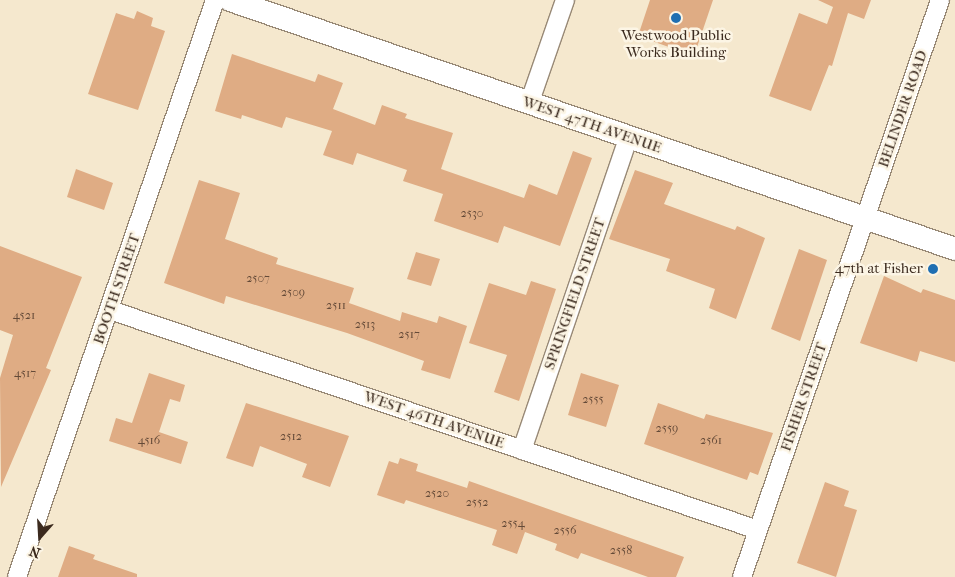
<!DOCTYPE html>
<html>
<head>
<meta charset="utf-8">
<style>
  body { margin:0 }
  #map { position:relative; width:955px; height:577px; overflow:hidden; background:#f5e8ce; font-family:"IM FELL French Canon",serif }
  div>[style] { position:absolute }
  .building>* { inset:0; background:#dfac84 }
  .roads { filter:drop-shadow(1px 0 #988976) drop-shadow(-1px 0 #988976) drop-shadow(0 1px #988976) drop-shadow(0 -1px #988976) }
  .minor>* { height:18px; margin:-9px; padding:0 9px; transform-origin:9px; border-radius:9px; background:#fff }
  .tertiary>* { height:22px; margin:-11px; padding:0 11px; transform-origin:11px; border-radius:11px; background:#fff }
  .dots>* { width:14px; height:14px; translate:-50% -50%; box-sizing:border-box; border:2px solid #fcf5e5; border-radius:50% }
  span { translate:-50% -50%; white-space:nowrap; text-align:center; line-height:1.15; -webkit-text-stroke:5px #fcf5e5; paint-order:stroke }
  .number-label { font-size:12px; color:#644a38 }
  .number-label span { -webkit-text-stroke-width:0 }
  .poi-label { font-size:15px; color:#3b2a1e }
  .right { translate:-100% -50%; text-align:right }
  .street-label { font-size:15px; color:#3b2a1e }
  .north { position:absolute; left:15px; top:512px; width:50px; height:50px; -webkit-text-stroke:4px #fcf5e5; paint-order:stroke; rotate:199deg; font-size:14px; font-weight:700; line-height:20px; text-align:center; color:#3b2a1e }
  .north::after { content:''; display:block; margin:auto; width:18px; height:22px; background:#3b2a1e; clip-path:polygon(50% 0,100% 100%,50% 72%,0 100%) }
</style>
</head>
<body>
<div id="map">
  <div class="building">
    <i style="clip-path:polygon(650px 0,713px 0,694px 56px,638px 36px)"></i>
    <i style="clip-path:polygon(818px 0,871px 0,864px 19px,848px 13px,832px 66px,829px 65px,811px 111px,769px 96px,799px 13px,827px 24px,833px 7px)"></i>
    <i style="clip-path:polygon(137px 11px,153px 18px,151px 26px,165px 31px,138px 110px,88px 94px,116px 13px,134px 19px)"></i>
    <i style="clip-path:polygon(232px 54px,315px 82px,318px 74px,343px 83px,333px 109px,375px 125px,382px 105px,407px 114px,405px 118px,453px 133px,441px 169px,524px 198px,529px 184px,557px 195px,573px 151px,592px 158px,560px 246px,504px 226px,498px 243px,434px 221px,443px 194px,403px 181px,407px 170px,357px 153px,353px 165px,323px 155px,332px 131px,286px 117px,282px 128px,242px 115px,241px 119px,215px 111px)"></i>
    <i style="clip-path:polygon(76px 169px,113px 183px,104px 210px,67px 197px)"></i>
    <i style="clip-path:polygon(635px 170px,673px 183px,664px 204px,735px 230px,737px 226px,765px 238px,736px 319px,709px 308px,715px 289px,666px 271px,670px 259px,609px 239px)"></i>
    <i style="clip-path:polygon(199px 180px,240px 193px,225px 239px,278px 258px,276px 264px,354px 288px,349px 303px,400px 321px,402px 312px,437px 323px,439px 316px,467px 326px,450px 379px,421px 370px,424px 361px,347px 333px,226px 296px,224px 304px,164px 283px)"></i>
    <i style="clip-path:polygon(0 246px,82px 277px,46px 368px,51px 370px,1px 487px,0 378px,13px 335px,0 330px)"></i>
    <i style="clip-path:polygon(799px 249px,827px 260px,800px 341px,771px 329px)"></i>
    <i style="clip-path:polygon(416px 252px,440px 259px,431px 286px,407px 279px)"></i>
    <i style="clip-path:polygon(884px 276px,921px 293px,923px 289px,955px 300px,955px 362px,920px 351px,917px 362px,860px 343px)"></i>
    <i style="clip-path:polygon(531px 281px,556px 289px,519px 401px,494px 392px,507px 355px,469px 343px,489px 283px,526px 295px)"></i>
    <i style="clip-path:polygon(149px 373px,185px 385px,180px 402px,170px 399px,159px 432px,188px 442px,181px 464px,109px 441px,116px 418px,132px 423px)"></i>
    <i style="clip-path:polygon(581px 373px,619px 385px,606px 427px,568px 415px)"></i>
    <i style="clip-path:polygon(246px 403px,349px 436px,330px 487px,302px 477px,307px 464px,260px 446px,253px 467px,226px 458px)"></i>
    <i style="clip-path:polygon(658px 403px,704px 419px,706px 414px,773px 433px,758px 475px,750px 472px,747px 480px,644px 444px)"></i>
    <i style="clip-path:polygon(400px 458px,418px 464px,416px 471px,467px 488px,469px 481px,684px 557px,676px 577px,648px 577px,581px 553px,578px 559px,555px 550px,557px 544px,525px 532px,517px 554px,492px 545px,497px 530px,406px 500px,404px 504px,377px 495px,389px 461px,398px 464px)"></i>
    <i style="clip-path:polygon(825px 482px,849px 491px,844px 506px,857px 510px,836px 577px,797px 563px)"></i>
    <i style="clip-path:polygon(69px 546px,95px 555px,93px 559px,137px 574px,137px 577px,58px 577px)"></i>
  </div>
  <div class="roads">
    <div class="minor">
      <i style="left:529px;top:104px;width:110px;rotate:-70.9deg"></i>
      <i style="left:110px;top:310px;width:684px;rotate:18.75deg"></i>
      <i style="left:522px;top:450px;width:330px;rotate:-71.2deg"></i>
      <i style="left:17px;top:577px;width:610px;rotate:-71.06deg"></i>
      <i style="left:742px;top:577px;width:610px;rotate:-71.06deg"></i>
    </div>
    <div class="tertiary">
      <i style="left:230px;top:0;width:767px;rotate:18.95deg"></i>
    </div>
  </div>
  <div class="dots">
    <i style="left:676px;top:18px;background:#1f6fb2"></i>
    <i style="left:933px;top:269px;background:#1f6fb2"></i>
  </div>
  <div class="number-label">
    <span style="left:472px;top:214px">2530</span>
    <span style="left:258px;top:279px">2507</span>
    <span style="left:293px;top:293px">2509</span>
    <span style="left:336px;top:306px">2511</span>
    <span style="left:24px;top:316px">4521</span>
    <span style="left:365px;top:325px">2513</span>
    <span style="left:409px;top:335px">2517</span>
    <span style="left:25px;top:374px">4517</span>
    <span style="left:593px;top:400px">2555</span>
    <span style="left:667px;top:429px">2559</span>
    <span style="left:291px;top:437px">2512</span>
    <span style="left:149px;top:441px">4516</span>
    <span style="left:711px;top:441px">2561</span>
    <span style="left:437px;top:494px">2520</span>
    <span style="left:477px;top:503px">2552</span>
    <span style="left:513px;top:524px">2554</span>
    <span style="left:565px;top:531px">2556</span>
    <span style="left:621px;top:551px">2558</span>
  </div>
  <div class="poi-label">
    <span style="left:676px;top:44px">Westwood Public<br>Works Building</span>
    <span class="right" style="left:923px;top:269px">47th at Fisher</span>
  </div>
  <div class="street-label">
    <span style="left:903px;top:109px;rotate:-71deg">BELINDER ROAD</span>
    <span style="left:592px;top:125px;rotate:19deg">WEST 47TH AVENUE</span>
    <span style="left:117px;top:289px;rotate:-71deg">BOOTH STREET</span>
    <span style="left:575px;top:294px;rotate:-71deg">SPRINGFIELD STREET</span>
    <span style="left:804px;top:397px;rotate:-71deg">FISHER STREET</span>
    <span style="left:434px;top:420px;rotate:19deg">WEST 46TH AVENUE</span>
  </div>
  <div class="north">N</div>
</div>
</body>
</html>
